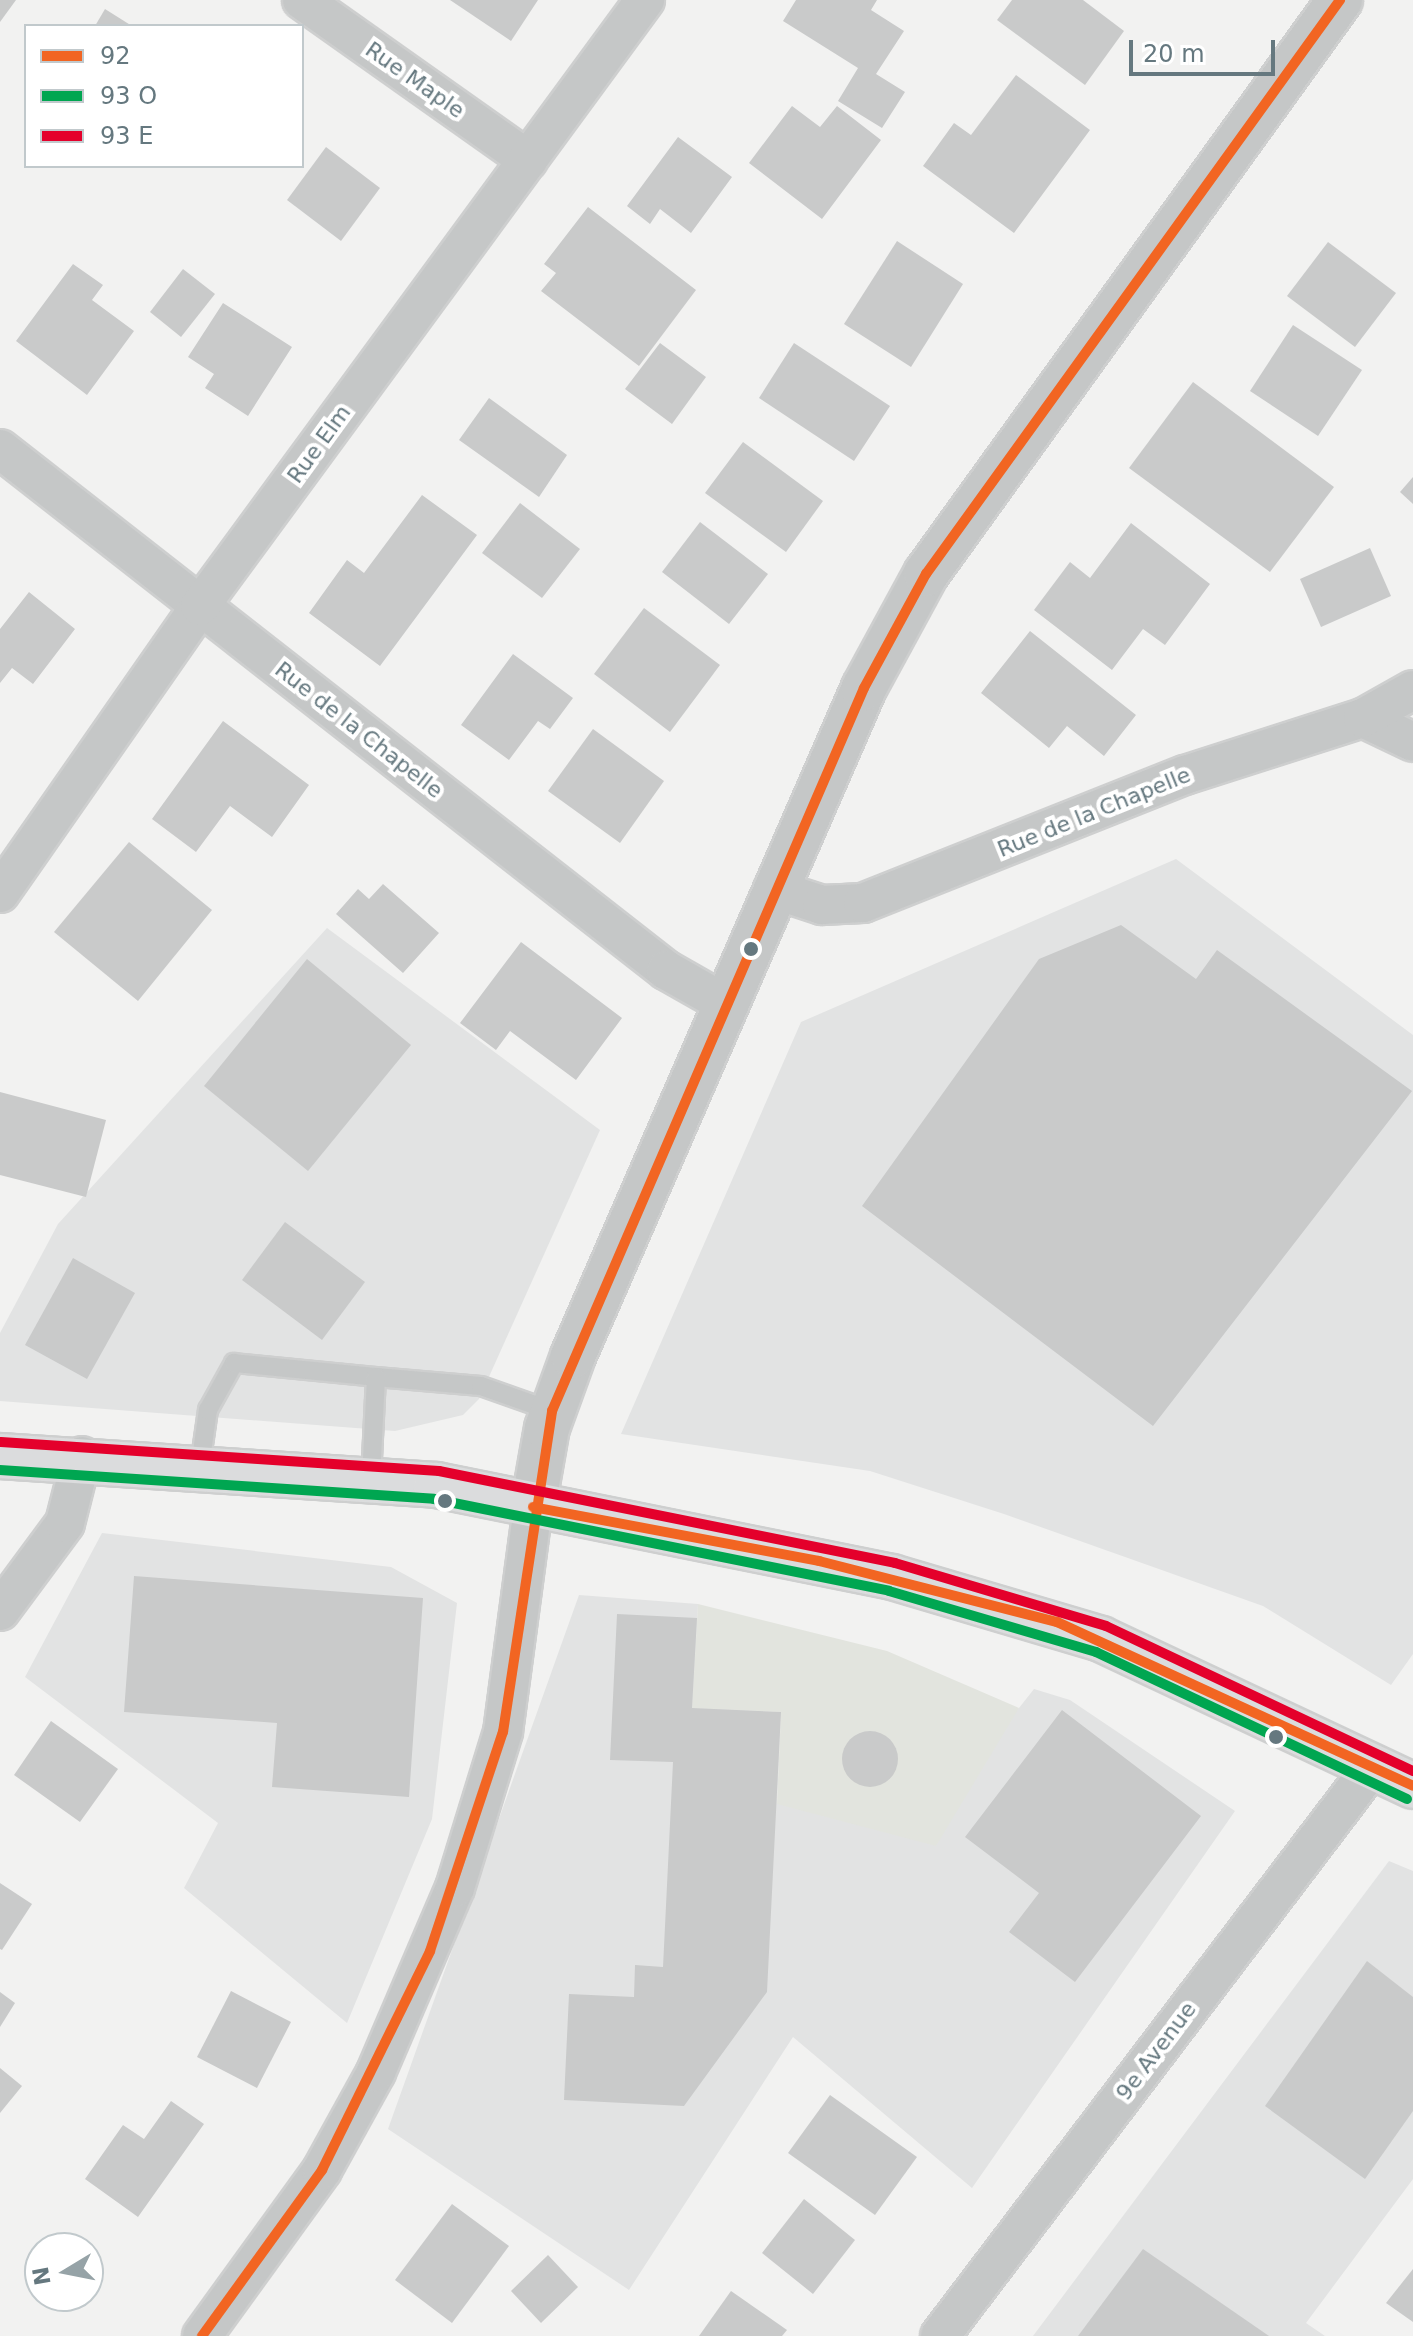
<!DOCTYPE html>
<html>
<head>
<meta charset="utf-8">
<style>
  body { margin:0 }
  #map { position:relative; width:1413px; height:2336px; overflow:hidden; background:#f2f2f1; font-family:"DejaVu Sans",sans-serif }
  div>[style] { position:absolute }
  .built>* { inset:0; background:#e2e3e3 }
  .green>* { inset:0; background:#e2e4de }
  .building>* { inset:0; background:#c9caca }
  .round { border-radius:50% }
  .roads { filter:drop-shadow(2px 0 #cecfcf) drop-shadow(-2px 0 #cecfcf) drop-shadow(0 2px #cecfcf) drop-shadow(0 -2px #cecfcf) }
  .service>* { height:18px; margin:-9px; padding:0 9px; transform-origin:9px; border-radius:9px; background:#c5c7c7 }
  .minor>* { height:38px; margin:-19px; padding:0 19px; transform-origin:19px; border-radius:19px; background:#c5c7c7 }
  .tertiary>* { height:44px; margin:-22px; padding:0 22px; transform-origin:22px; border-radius:22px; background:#c5c7c7 }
  .secondary>* { height:44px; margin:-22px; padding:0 22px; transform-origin:22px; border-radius:22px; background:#dbdcdd }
  .bus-1>* { height:10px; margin:-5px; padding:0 5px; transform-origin:5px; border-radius:5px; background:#f26522 }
  .bus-2>* { height:10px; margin:-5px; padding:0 5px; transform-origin:5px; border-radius:5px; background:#00a651 }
  .bus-3>* { height:10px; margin:-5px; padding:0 5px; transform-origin:5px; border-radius:5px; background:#e4002b }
  .dots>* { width:22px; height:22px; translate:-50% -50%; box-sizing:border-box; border:4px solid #fff; border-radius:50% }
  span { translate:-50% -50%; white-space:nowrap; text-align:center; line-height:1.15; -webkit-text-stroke:8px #fff; paint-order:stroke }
  .street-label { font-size:22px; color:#65787f }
  .legend { position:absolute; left:24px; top:24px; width:280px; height:144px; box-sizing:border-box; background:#fff; border:2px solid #c1c9cc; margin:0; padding:10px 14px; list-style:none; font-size:24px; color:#65787f }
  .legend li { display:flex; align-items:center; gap:16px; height:40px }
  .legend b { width:40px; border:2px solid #c1c9cc }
  .north { position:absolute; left:24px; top:2232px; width:80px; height:80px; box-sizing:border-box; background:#fff; border:2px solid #c1c9cc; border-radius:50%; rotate:260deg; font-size:22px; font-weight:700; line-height:32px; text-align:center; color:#65787f }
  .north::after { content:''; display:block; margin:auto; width:28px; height:36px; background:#96a3a7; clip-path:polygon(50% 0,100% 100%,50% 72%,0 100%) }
  .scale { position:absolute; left:1129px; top:40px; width:146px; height:36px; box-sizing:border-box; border:4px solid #65787f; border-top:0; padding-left:10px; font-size:24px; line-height:28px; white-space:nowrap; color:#65787f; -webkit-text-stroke:6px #fff; paint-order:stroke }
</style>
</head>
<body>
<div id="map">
  <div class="built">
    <i style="clip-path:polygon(1176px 859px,1413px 1035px,1413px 1654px,1391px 1685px,1263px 1606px,1004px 1514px,870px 1471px,621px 1434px,801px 1022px)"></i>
    <i style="clip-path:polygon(327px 928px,600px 1130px,479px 1399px,463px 1415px,395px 1431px,0 1401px,0 1333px,58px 1224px)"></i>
    <i style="clip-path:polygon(102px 1533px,391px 1567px,457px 1603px,432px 1819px,347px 2023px,184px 1888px,218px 1823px,25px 1677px)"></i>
    <i style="clip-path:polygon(579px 1595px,698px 1604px,693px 1707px,781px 1712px,777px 1804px,1019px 1708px,1034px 1689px,1070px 1700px,1235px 1811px,972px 2188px,793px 2037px,629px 2290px,388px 2129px)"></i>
    <i style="clip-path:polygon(1389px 1861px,1413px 1871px,1413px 2179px,1306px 2323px,1325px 2336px,1033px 2336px)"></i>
  </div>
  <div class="green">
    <i style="clip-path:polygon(698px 1604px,887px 1651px,1019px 1708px,936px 1846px,777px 1804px,781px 1712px,692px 1708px)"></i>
  </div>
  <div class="building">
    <i style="clip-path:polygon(0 0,16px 0,0 22px)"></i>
    <i style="clip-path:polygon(450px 0,538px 0,511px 41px)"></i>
    <i style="clip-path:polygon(796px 0,877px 0,871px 10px,904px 31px,876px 74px,905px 92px,882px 128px,838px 101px,858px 68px,783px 21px)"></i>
    <i style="clip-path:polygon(1012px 0,1083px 0,1124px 31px,1085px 85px,997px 20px)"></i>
    <i style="clip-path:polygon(105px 9px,132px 26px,95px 26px)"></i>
    <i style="clip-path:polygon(1016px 75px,1090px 130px,1014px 233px,923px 166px,954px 123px,971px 135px)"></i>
    <i style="clip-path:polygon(792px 106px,820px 127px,837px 106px,881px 140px,822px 219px,749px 163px)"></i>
    <i style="clip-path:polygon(678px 137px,732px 177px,691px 233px,660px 209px,650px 224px,627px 206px)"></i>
    <i style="clip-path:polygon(326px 147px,380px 188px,341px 241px,287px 200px)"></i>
    <i style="clip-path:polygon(588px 207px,696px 290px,639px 366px,541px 291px,556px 273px,544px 264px)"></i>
    <i style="clip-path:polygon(897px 241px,963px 284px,911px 367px,844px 324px)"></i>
    <i style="clip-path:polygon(1328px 242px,1396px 293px,1355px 347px,1287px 296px)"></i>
    <i style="clip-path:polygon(73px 264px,103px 285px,92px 300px,134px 331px,87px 395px,16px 341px)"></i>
    <i style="clip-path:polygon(183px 269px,215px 294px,181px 337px,150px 312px)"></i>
    <i style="clip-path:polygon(223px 303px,292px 347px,248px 416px,205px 388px,214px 374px,188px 357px)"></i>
    <i style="clip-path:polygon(1293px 325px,1362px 370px,1318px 436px,1250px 391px)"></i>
    <i style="clip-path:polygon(660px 343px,706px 377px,672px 424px,625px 389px)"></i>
    <i style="clip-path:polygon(794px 343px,890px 406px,854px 461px,759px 398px)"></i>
    <i style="clip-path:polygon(1193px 382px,1334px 487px,1270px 572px,1129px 468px)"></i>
    <i style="clip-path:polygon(489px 398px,567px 455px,539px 497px,459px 440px)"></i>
    <i style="clip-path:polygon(743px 442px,823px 501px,786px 552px,705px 493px)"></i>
    <i style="clip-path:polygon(1413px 477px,1413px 504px,1400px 492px)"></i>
    <i style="clip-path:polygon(422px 495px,477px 535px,380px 666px,309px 613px,347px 560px,364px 573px)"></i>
    <i style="clip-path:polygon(520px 503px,580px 549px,542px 598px,482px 553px)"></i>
    <i style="clip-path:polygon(700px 522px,768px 574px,729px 624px,662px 572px)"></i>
    <i style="clip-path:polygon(1131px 523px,1210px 584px,1165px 645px,1143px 629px,1112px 670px,1034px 610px,1070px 562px,1090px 578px)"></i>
    <i style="clip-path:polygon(1370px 548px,1391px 596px,1321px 627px,1300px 579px)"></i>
    <i style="clip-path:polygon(29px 592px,75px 629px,33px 684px,12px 668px,0 683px,0 629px)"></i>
    <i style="clip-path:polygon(644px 608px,720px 665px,670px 732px,594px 674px)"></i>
    <i style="clip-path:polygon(1030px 631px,1136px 715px,1104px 756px,1067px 726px,1049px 748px,981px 693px)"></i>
    <i style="clip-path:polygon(513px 654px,573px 698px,550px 729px,538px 721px,509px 760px,461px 725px)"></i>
    <i style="clip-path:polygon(223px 721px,309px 785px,272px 837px,230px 806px,196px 852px,152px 819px)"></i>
    <i style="clip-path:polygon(593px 729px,664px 781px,620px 843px,548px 791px)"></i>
    <i style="clip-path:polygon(129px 842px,212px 910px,138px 1001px,54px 932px)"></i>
    <i style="clip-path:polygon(383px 884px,439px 933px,403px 973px,336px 914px,358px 889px,369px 899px)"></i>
    <i style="clip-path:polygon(1121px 925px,1196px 979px,1217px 950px,1412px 1091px,1153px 1426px,862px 1206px,1039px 959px)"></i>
    <i style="clip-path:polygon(521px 942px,622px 1018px,576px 1080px,510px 1031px,496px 1050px,460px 1023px)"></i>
    <i style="clip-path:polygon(307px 959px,411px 1045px,308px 1171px,204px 1086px)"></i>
    <i style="clip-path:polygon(0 1092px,106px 1120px,86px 1197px,0 1175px)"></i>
    <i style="clip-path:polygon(285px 1222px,365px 1282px,322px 1340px,242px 1280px)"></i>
    <i style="clip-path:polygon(73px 1258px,135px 1293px,87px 1379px,25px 1345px)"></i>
    <i style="clip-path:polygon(134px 1576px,423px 1598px,409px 1797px,272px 1787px,277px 1723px,124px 1712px)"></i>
    <i style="clip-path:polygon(617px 1614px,697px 1618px,692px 1708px,781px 1712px,767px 1992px,684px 2106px,564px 2100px,569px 1994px,634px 1997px,635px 1965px,663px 1967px,673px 1762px,610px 1760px)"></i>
    <i style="clip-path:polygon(1062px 1710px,1201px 1816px,1075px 1982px,1009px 1932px,1039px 1893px,965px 1837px)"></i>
    <i style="clip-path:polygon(51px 1721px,118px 1769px,80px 1822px,14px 1775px)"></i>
    <i class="round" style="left:842px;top:1731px;width:56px;height:56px"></i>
    <i style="clip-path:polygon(0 1883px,32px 1904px,2px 1950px,0 1949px)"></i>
    <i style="clip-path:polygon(1367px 1961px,1413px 1997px,1413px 2111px,1365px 2179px,1265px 2106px)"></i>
    <i style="clip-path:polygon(231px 1991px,291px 2022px,257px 2088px,197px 2057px)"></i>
    <i style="clip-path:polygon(0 1992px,15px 2003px,0 2027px)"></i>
    <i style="clip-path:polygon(0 2068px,22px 2086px,0 2113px)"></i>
    <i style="clip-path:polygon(830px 2095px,917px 2157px,875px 2215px,788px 2153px)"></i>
    <i style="clip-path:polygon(171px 2101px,204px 2124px,138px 2217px,85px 2179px,123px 2125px,144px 2139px)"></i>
    <i style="clip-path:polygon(804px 2199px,855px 2240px,813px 2294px,762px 2253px)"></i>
    <i style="clip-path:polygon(452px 2204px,509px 2246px,452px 2323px,395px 2280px)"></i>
    <i style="clip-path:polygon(1143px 2249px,1269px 2336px,1078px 2336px)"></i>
    <i style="clip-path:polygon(548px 2255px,578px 2287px,541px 2323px,511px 2291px)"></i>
    <i style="clip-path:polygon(1413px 2269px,1413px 2322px,1386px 2303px)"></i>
    <i style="clip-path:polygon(731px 2291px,787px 2330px,782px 2336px,699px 2336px)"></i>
  </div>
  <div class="roads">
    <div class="service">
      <i style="left:376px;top:1377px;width:105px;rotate:4.9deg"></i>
      <i style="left:481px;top:1386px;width:75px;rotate:19.4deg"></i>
      <i style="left:200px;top:1466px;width:57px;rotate:-81.9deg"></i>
      <i style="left:208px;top:1410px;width:54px;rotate:-61deg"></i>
      <i style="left:234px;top:1363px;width:143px;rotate:5.6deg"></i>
      <i style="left:376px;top:1377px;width:103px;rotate:92.8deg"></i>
    </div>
    <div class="minor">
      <i style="left:302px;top:0;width:277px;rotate:35.3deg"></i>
      <i style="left:0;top:449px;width:846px;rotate:38.04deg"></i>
      <i style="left:666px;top:970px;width:67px;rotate:29.6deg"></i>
      <i style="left:1363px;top:718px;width:55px;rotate:25.6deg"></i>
      <i style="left:773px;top:889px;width:52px;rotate:18.1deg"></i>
      <i style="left:822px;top:905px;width:41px;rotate:-2.8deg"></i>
      <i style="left:863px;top:903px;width:347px;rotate:-21.7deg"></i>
      <i style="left:1185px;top:775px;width:187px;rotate:-17.8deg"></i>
      <i style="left:1363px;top:718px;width:57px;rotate:-29.2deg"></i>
      <i style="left:0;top:893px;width:350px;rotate:-55.1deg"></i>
      <i style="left:200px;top:606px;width:752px;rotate:-53.71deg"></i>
      <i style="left:0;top:1611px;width:109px;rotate:-53.5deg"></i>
      <i style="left:65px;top:1523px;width:69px;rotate:-75.8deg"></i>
      <i style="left:202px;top:2336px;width:205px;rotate:-54.1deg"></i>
      <i style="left:322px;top:2170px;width:112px;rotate:-61.1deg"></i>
      <i style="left:376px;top:2072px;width:200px;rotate:-66.8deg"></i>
      <i style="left:455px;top:1888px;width:163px;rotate:-72.9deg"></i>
      <i style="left:503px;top:1732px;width:227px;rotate:-82.4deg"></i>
      <i style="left:940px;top:2336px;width:714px;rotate:-52.79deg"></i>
    </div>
    <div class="tertiary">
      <i style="left:533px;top:1507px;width:80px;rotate:-80deg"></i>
      <i style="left:547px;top:1428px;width:77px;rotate:-70.1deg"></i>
      <i style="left:573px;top:1356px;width:729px;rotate:-66.46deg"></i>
      <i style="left:864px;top:688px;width:130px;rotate:-61.5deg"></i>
      <i style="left:926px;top:574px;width:708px;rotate:-54.2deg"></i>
    </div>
    <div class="secondary">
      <i style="left:0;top:1456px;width:437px;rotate:3.8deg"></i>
      <i style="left:436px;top:1485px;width:465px;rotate:11.4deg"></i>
      <i style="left:892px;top:1577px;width:218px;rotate:16.5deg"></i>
      <i style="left:1101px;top:1639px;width:345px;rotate:25.2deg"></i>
    </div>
  </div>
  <div class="bus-1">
    <i style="left:533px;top:1507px;width:291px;rotate:10.7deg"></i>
    <i style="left:819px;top:1561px;width:246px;rotate:14.4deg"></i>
    <i style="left:1057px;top:1622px;width:392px;rotate:24.7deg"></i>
    <i style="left:202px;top:2336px;width:205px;rotate:-54.1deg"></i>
    <i style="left:322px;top:2170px;width:244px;rotate:-63.7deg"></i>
    <i style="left:430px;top:1951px;width:231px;rotate:-71.6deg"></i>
    <i style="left:503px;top:1732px;width:325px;rotate:-81.3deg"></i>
    <i style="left:552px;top:1411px;width:787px;rotate:-66.66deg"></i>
    <i style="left:864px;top:688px;width:130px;rotate:-61.5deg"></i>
    <i style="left:926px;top:574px;width:708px;rotate:-54.2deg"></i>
  </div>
  <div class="bus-2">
    <i style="left:0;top:1470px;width:435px;rotate:3.8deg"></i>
    <i style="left:434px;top:1499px;width:464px;rotate:11.4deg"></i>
    <i style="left:889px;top:1591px;width:216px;rotate:16.4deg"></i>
    <i style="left:1096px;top:1652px;width:344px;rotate:25.3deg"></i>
  </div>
  <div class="bus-3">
    <i style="left:1px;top:1442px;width:439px;rotate:3.8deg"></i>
    <i style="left:439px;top:1471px;width:465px;rotate:11.4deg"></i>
    <i style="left:895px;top:1563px;width:220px;rotate:16.6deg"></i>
    <i style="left:1106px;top:1626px;width:340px;rotate:25.3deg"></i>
  </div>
  <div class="dots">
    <i style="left:751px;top:949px;background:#65787f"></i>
    <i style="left:445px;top:1501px;background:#65787f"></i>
    <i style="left:1276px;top:1737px;background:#65787f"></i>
  </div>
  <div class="street-label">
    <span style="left:415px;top:80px;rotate:35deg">Rue Maple</span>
    <span style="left:319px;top:444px;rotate:-54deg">Rue Elm</span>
    <span style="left:359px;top:730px;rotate:38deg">Rue de la Chapelle</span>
    <span style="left:1094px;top:812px;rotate:-22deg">Rue de la Chapelle</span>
    <span style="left:1156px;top:2051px;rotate:-53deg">9e Avenue</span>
  </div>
  <ul class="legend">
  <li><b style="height:10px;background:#f26522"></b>92</li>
  <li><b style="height:10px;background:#00a651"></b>93 O</li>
  <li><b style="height:10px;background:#e4002b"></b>93 E</li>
  </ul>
  <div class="north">N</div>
  <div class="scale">20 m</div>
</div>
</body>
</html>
